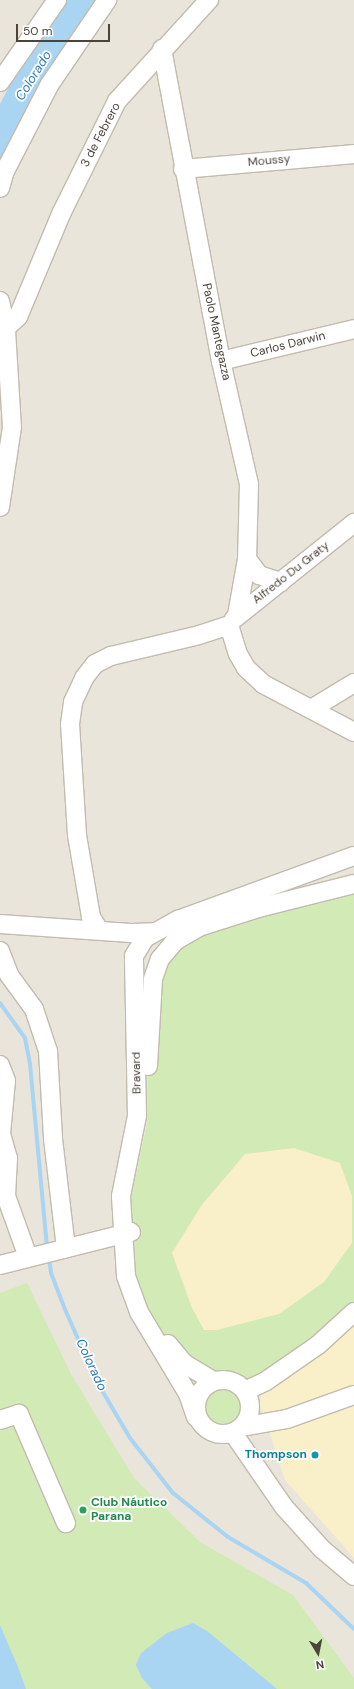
<!DOCTYPE html>
<html>
<head>
<meta charset="utf-8">
<style>
  body { margin:0 }
  #map { position:relative; width:354px; height:1689px; overflow:hidden; background:#f6f3ec; font-family:"DM Sans",sans-serif }
  div>[style] { position:absolute }
  .residential>* { inset:0; background:#eae5da }
  .green>* { inset:0; background:#d2eab5 }
  .sand>* { inset:0; background:#f9efc9 }
  .water>* { inset:0; background:#a9d4f2 }
  .stream>* { height:4px; margin:-2px; padding:0 2px; transform-origin:2px; border-radius:2px; background:#a9d4f2 }
  .roads { filter:drop-shadow(1px 0 #c2bbae) drop-shadow(-1px 0 #c2bbae) drop-shadow(0 1px #c2bbae) drop-shadow(0 -1px #c2bbae) }
  .minor>* { height:18px; margin:-9px; padding:0 9px; transform-origin:9px; border-radius:9px; background:#fff }
  .minor>.ring { margin:-9px; padding:0; box-sizing:content-box; background:none; border:18px solid #fff; border-radius:50% }
  .dots>* { width:11px; height:11px; translate:-50% -50%; box-sizing:border-box; border:2px solid #fff; border-radius:50% }
  span { translate:-50% -50%; white-space:nowrap; text-align:center; line-height:1.15; -webkit-text-stroke:3.5px #fff; paint-order:stroke }
  .street-label { font-size:12px; color:#4b4439 }
  .culture-label { font-size:12px; color:#0d838f; font-weight:700 }
  .right { translate:-100% -50%; text-align:right }
  .leisure-label { font-size:12px; color:#27864d; font-weight:700 }
  .left { translate:0 -50%; text-align:left }
  .water-label { font-size:13px; color:#2e7ab2; font-style:italic }
  .north { position:absolute; left:298px; top:1633px; width:40px; height:40px; -webkit-text-stroke:3px #fff; paint-order:stroke; rotate:170deg; font-size:11px; font-weight:700; line-height:16px; text-align:center; color:#4b4439 }
  .north::after { content:''; display:block; margin:auto; width:14px; height:18px; background:#4b4439; clip-path:polygon(50% 0,100% 100%,50% 72%,0 100%) }
  .scale { position:absolute; left:16px; top:24px; width:94px; height:18px; box-sizing:border-box; border:2px solid #4b4439; border-top:0; padding-left:5px; font-size:12px; line-height:14px; white-space:nowrap; color:#4b4439; -webkit-text-stroke:3px #fff; paint-order:stroke }
</style>
</head>
<body>
<div id="map">
  <div class="residential">
    <i style="clip-path:polygon(0 0,354px 0,354px 1689px,0 1689px)"></i>
  </div>
  <div class="green">
    <i style="clip-path:polygon(354px 884px,354px 1312px,248px 1395px,251px 1406px,248px 1418px,233px 1433px,218px 1434px,205px 1428px,196px 1417px,197px 1395px,203px 1387px,212px 1381px,185px 1364px,154px 1323px,137px 1285px,134px 1269px,131px 1198px,147px 1125px,149px 1028px,166px 950px,175px 941px)"></i>
    <i style="clip-path:polygon(27px 1283px,71px 1374px,134px 1478px,200px 1542px,293px 1595px,354px 1678px,354px 1689px,0 1689px,0 1293px)"></i>
  </div>
  <div class="sand">
    <i style="clip-path:polygon(294px 1148px,340px 1163px,352px 1196px,352px 1243px,324px 1282px,279px 1314px,217px 1330px,204px 1330px,192px 1308px,172px 1253px,201px 1206px,245px 1154px)"></i>
    <i style="clip-path:polygon(354px 1319px,354px 1558px,285px 1480px,260px 1404px,261px 1390px)"></i>
  </div>
  <div class="water">
    <i style="clip-path:polygon(65px 0,101px 0,0 167px,0 104px,16px 73px)"></i>
    <i style="clip-path:polygon(193px 1623px,207px 1631px,277px 1689px,152px 1689px,142px 1678px,136px 1665px,141px 1653px,167px 1633px)"></i>
    <i style="clip-path:polygon(0 1625px,18px 1667px,26px 1689px,0 1689px)"></i>
  </div>
  <div class="stream">
    <i style="left:0;top:1003px;width:43px;rotate:54.5deg"></i>
    <i style="left:25px;top:1038px;width:26px;rotate:79deg"></i>
    <i style="left:30px;top:1064px;width:186px;rotate:84.7deg"></i>
    <i style="left:49px;top:1258px;width:15px;rotate:82deg"></i>
    <i style="left:51px;top:1273px;width:36px;rotate:69deg"></i>
    <i style="left:64px;top:1307px;width:82px;rotate:66.3deg"></i>
    <i style="left:97px;top:1382px;width:65px;rotate:59.5deg"></i>
    <i style="left:130px;top:1438px;width:70px;rotate:52deg"></i>
    <i style="left:173px;top:1493px;width:70px;rotate:38.7deg"></i>
    <i style="left:228px;top:1537px;width:91px;rotate:30.5deg"></i>
    <i style="left:306px;top:1583px;width:66px;rotate:43.8deg"></i>
  </div>
  <div class="roads">
    <div class="minor">
      <i style="left:162px;top:49px;width:318px;rotate:79.3deg"></i>
      <i style="left:221px;top:361px;width:126px;rotate:77.2deg"></i>
      <i style="left:249px;top:484px;width:75px;rotate:91.5deg"></i>
      <i style="left:247px;top:559px;width:57px;rotate:100.1deg"></i>
      <i style="left:0;top:82px;width:100px;rotate:-55.2deg"></i>
      <i style="left:183px;top:169px;width:172px;rotate:-5deg"></i>
      <i style="left:0;top:188px;width:18px;rotate:-74deg"></i>
      <i style="left:5px;top:171px;width:98px;rotate:-62.7deg"></i>
      <i style="left:50px;top:84px;width:102px;rotate:-55.8deg"></i>
      <i style="left:0;top:301px;width:30px;rotate:78deg"></i>
      <i style="left:6px;top:330px;width:97px;rotate:86.5deg"></i>
      <i style="left:12px;top:427px;width:81px;rotate:98.5deg"></i>
      <i style="left:0;top:333px;width:24px;rotate:-42deg"></i>
      <i style="left:18px;top:317px;width:114px;rotate:-67.3deg"></i>
      <i style="left:62px;top:212px;width:124px;rotate:-63.6deg"></i>
      <i style="left:117px;top:101px;width:137px;rotate:-47.7deg"></i>
      <i style="left:221px;top:361px;width:137px;rotate:-13.5deg"></i>
      <i style="left:247px;top:559px;width:20px;rotate:53deg"></i>
      <i style="left:259px;top:575px;width:23px;rotate:18deg"></i>
      <i style="left:234px;top:619px;width:154px;rotate:-38.7deg"></i>
      <i style="left:229px;top:625px;width:30px;rotate:73deg"></i>
      <i style="left:238px;top:654px;width:16px;rotate:60deg"></i>
      <i style="left:246px;top:668px;width:23px;rotate:43deg"></i>
      <i style="left:263px;top:684px;width:103px;rotate:27.8deg"></i>
      <i style="left:313px;top:708px;width:48px;rotate:-31.4deg"></i>
      <i style="left:0;top:924px;width:131px;rotate:3.9deg"></i>
      <i style="left:131px;top:933px;width:23px;rotate:-2deg"></i>
      <i style="left:99px;top:930px;width:15px;rotate:-122deg"></i>
      <i style="left:91px;top:917px;width:83px;rotate:-99.7deg"></i>
      <i style="left:77px;top:835px;width:111px;rotate:-93.6deg"></i>
      <i style="left:70px;top:724px;width:22px;rotate:-82deg"></i>
      <i style="left:73px;top:702px;width:26px;rotate:-65deg"></i>
      <i style="left:84px;top:678px;width:18px;rotate:-52deg"></i>
      <i style="left:95px;top:664px;width:18px;rotate:-27deg"></i>
      <i style="left:111px;top:656px;width:90px;rotate:-13.4deg"></i>
      <i style="left:199px;top:635px;width:32px;rotate:-18deg"></i>
      <i style="left:0;top:951px;width:26px;rotate:69deg"></i>
      <i style="left:9px;top:975px;width:42px;rotate:53.7deg"></i>
      <i style="left:34px;top:1009px;width:44px;rotate:71.6deg"></i>
      <i style="left:48px;top:1051px;width:88px;rotate:86.7deg"></i>
      <i style="left:53px;top:1139px;width:110px;rotate:83.2deg"></i>
      <i style="left:0;top:1065px;width:17px;rotate:69deg"></i>
      <i style="left:6px;top:1081px;width:53px;rotate:95.4deg"></i>
      <i style="left:1px;top:1134px;width:25px;rotate:74deg"></i>
      <i style="left:8px;top:1158px;width:38px;rotate:93deg"></i>
      <i style="left:6px;top:1196px;width:65px;rotate:70.2deg"></i>
      <i style="left:148px;top:1066px;width:87px;rotate:-86.7deg"></i>
      <i style="left:153px;top:979px;width:21px;rotate:-71deg"></i>
      <i style="left:160px;top:959px;width:23px;rotate:-50deg"></i>
      <i style="left:175px;top:941px;width:28px;rotate:-30deg"></i>
      <i style="left:199px;top:927px;width:66px;rotate:-17.6deg"></i>
      <i style="left:262px;top:907px;width:95px;rotate:-14deg"></i>
      <i style="left:0;top:1265px;width:135px;rotate:-14.1deg"></i>
      <i style="left:168px;top:1344px;width:26px;rotate:50deg"></i>
      <i style="left:185px;top:1364px;width:33px;rotate:31deg"></i>
      <i class="ring" style="left:196px;top:1380px;width:36px;height:36px"></i>
      <i style="left:245px;top:1391px;width:23px;rotate:-25deg"></i>
      <i style="left:266px;top:1381px;width:63px;rotate:-34.7deg"></i>
      <i style="left:318px;top:1345px;width:49px;rotate:-42.5deg"></i>
      <i style="left:196px;top:1417px;width:24px;rotate:-109deg"></i>
      <i style="left:188px;top:1394px;width:96px;rotate:-120.9deg"></i>
      <i style="left:139px;top:1312px;width:38px;rotate:-110deg"></i>
      <i style="left:126px;top:1276px;width:80px;rotate:-93.6deg"></i>
      <i style="left:121px;top:1196px;width:82px;rotate:-78.7deg"></i>
      <i style="left:137px;top:1116px;width:160px;rotate:-91.1deg"></i>
      <i style="left:134px;top:956px;width:21px;rotate:-59deg"></i>
      <i style="left:145px;top:938px;width:38px;rotate:-29deg"></i>
      <i style="left:178px;top:920px;width:187px;rotate:-20deg"></i>
      <i style="left:0;top:1420px;width:20px;rotate:-18deg"></i>
      <i style="left:19px;top:1414px;width:119px;rotate:66.7deg"></i>
      <i style="left:242px;top:1427px;width:46px;rotate:-10.1deg"></i>
      <i style="left:287px;top:1419px;width:71px;rotate:-19.7deg"></i>
      <i style="left:233px;top:1433px;width:90px;rotate:55.4deg"></i>
      <i style="left:284px;top:1507px;width:57px;rotate:47.9deg"></i>
      <i style="left:322px;top:1549px;width:42px;rotate:40.2deg"></i>
    </div>
  </div>
  <div class="dots">
    <i style="left:315px;top:1455px;background:#0f9aa8"></i>
    <i style="left:83px;top:1510px;background:#2e9e5b"></i>
  </div>
  <div class="street-label">
    <span style="left:101px;top:135px;rotate:-62deg">3 de Febrero</span>
    <span style="left:269px;top:161px;rotate:-5deg">Moussy</span>
    <span style="left:216px;top:332px;rotate:78deg">Paolo Mantegazza</span>
    <span style="left:288px;top:345px;rotate:-14deg">Carlos Darwin</span>
    <span style="left:291px;top:573px;rotate:-38deg">Alfredo Du Graty</span>
    <span style="left:137px;top:1073px;rotate:-91deg">Bravard</span>
  </div>
  <div class="culture-label">
    <span class="right" style="left:307px;top:1455px">Thompson</span>
  </div>
  <div class="leisure-label">
    <span class="left" style="left:91px;top:1510px">Club Náutico<br>Parana</span>
  </div>
  <div class="water-label">
    <span style="left:34px;top:76px;rotate:-58deg">Colorado</span>
    <span style="left:91px;top:1365px;rotate:65deg">Colorado</span>
  </div>
  <div class="north">N</div>
  <div class="scale">50 m</div>
</div>
</body>
</html>
